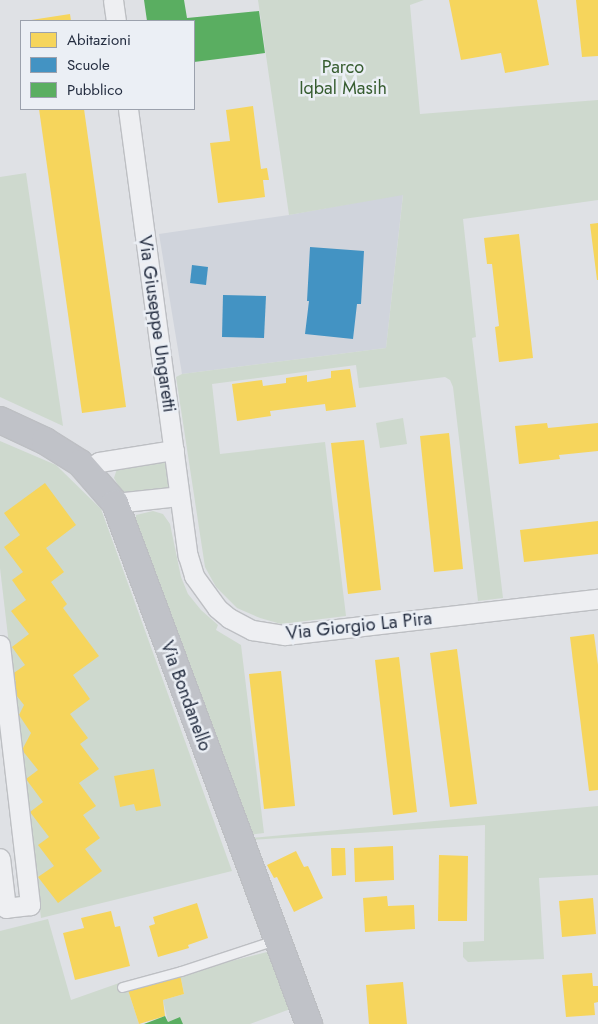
<!DOCTYPE html>
<html>
<head>
<meta charset="utf-8">
<style>
  body { margin:0 }
  #map { position:relative; width:598px; height:1024px; overflow:hidden; background:#dfe1e5; font-family:Jost,sans-serif }
  div>[style] { position:absolute }
  .built>* { inset:0; background:#d0d4dc }
  .green>* { inset:0; background:#ced9ce }
  .homes>* { inset:0; background:#f6d55c }
  .schools>* { inset:0; background:#4393c3 }
  .public>* { inset:0; background:#5aae61 }
  .roads { filter:drop-shadow(1px 0 #bdbfc3) drop-shadow(-1px 0 #bdbfc3) drop-shadow(0 1px #bdbfc3) drop-shadow(0 -1px #bdbfc3) }
  .lane>* { height:9px; margin:-4.5px; padding:0 4.5px; transform-origin:4.5px; border-radius:4.5px; background:#eeeff2 }
  .street>* { height:19px; margin:-9.5px; padding:0 9.5px; transform-origin:9.5px; border-radius:9.5px; background:#eeeff2 }
  .secondary>* { height:26px; margin:-13px; padding:0 13px; transform-origin:13px; border-radius:13px; background:#c0c2c8 }
  span { translate:-50% -50%; white-space:nowrap; text-align:center; line-height:1.15; -webkit-text-stroke:5px #ebeff5; paint-order:stroke }
  .park-label { font-size:18px; color:#375d30 }
  .street-label { font-size:18px; color:#242d40 }
  .legend { position:absolute; left:20px; top:20px; width:175px; height:90px; box-sizing:border-box; background:#ebeff5; border:1px solid #9ba1ad; margin:0; padding:6px 9px; list-style:none; font-size:15px; color:#242d40 }
  .legend li { display:flex; align-items:center; gap:10px; height:25px }
  .legend b { width:25px; border:1px solid #9ba1ad }
</style>
</head>
<body>
<div id="map">
  <div class="built">
    <i style="clip-path:polygon(403px 194px,386px 348px,182px 374px,159px 234px,289px 215px)"></i>
  </div>
  <div class="green">
    <i style="clip-path:polygon(258px 0,424px 0,410px 5px,420px 114px,598px 100px,598px 200px,463px 219px,476px 337px,472px 338px,503px 598px,478px 601px,453px 387px,450px 380px,445px 377px,359px 388px,356px 365px,212px 384px,220px 454px,325px 442px,346px 616px,281px 624px,260px 618px,237px 608px,216px 587px,205px 567px,176px 377px,182px 374px,386px 348px,403px 195px,289px 215px)"></i>
    <i style="clip-path:polygon(26px 173px,63px 426px,0 397px,0 177px)"></i>
    <i style="clip-path:polygon(403px 418px,407px 444px,380px 448px,376px 423px)"></i>
    <i style="clip-path:polygon(0 441px,56px 465px,101px 509px,232px 871px,41px 918px,0 568px)"></i>
    <i style="clip-path:polygon(168px 462px,172px 488px,127px 494px,119px 487px,114px 478px,117px 469px)"></i>
    <i style="clip-path:polygon(153px 511px,163px 514px,170px 524px,181px 577px,188px 594px,201px 610px,218px 625px,216px 630px,241px 645px,264px 833px,248px 835px,136px 522px,136px 515px)"></i>
    <i style="clip-path:polygon(598px 806px,598px 875px,539px 878px,544px 959px,468px 962px,463px 957px,463px 942px,484px 941px,485px 825px,249px 840px,250px 838px)"></i>
    <i style="clip-path:polygon(48px 919px,71px 1000px,122px 982px,128px 990px,139px 1024px,0 1024px,0 931px)"></i>
    <i style="clip-path:polygon(271px 951px,293px 1008px,250px 1024px,183px 1024px,180px 1017px,168px 1022px,163px 1000px,184px 994px,180px 974px)"></i>
  </div>
  <div class="homes">
    <i style="clip-path:polygon(449px 0,537px 0,549px 65px,505px 73px,501px 53px,461px 60px)"></i>
    <i style="clip-path:polygon(576px 0,598px 0,598px 56px,582px 57px)"></i>
    <i style="clip-path:polygon(70px 14px,71px 21px,31px 21px,31px 20px)"></i>
    <i style="clip-path:polygon(253px 106px,261px 169px,267px 168px,269px 180px,263px 180px,265px 197px,218px 203px,210px 143px,230px 141px,226px 110px)"></i>
    <i style="clip-path:polygon(39px 109px,84px 109px,126px 407px,82px 413px)"></i>
    <i style="clip-path:polygon(598px 223px,598px 280px,597px 280px,590px 224px)"></i>
    <i style="clip-path:polygon(519px 234px,533px 358px,499px 362px,495px 327px,499px 326px,492px 264px,487px 264px,484px 238px)"></i>
    <i style="clip-path:polygon(350px 369px,356px 407px,326px 411px,325px 404px,270px 411px,271px 416px,237px 421px,232px 384px,262px 380px,263px 386px,286px 383px,286px 378px,307px 375px,307px 382px,331px 378px,331px 371px)"></i>
    <i style="clip-path:polygon(547px 423px,548px 428px,598px 423px,598px 451px,559px 455px,560px 459px,519px 464px,515px 426px)"></i>
    <i style="clip-path:polygon(449px 433px,463px 569px,434px 572px,420px 436px)"></i>
    <i style="clip-path:polygon(364px 440px,381px 590px,348px 594px,331px 443px)"></i>
    <i style="clip-path:polygon(45px 483px,76px 525px,46px 548px,64px 572px,51px 582px,67px 604px,63px 608px,99px 656px,73px 675px,90px 699px,70px 714px,88px 738px,80px 744px,99px 769px,79px 783px,96px 806px,83px 815px,100px 838px,85px 849px,102px 871px,58px 903px,38px 877px,54px 866px,38px 845px,49px 837px,30px 812px,43px 802px,26px 779px,38px 770px,22px 750px,31px 733px,19px 715px,24px 705px,9px 686px,16px 681px,11px 675px,25px 665px,12px 647px,29px 634px,11px 611px,26px 600px,12px 580px,23px 572px,4px 547px,20px 535px,4px 513px)"></i>
    <i style="clip-path:polygon(598px 521px,598px 554px,524px 562px,520px 530px)"></i>
    <i style="clip-path:polygon(594px 634px,598px 665px,598px 790px,589px 791px,570px 637px)"></i>
    <i style="clip-path:polygon(457px 649px,477px 804px,450px 807px,430px 653px)"></i>
    <i style="clip-path:polygon(399px 657px,417px 812px,393px 815px,375px 660px)"></i>
    <i style="clip-path:polygon(281px 671px,295px 806px,264px 809px,249px 674px)"></i>
    <i style="clip-path:polygon(154px 769px,161px 806px,136px 811px,134px 804px,120px 807px,114px 776px)"></i>
    <i style="clip-path:polygon(393px 846px,394px 880px,355px 882px,354px 848px)"></i>
    <i style="clip-path:polygon(331px 848px,345px 848px,346px 875px,332px 876px)"></i>
    <i style="clip-path:polygon(296px 851px,304px 867px,308px 866px,323px 898px,294px 912px,277px 877px,274px 878px,267px 865px)"></i>
    <i style="clip-path:polygon(439px 855px,468px 856px,467px 921px,438px 921px)"></i>
    <i style="clip-path:polygon(387px 896px,388px 906px,414px 905px,415px 929px,365px 932px,363px 898px)"></i>
    <i style="clip-path:polygon(593px 898px,596px 934px,562px 937px,559px 901px)"></i>
    <i style="clip-path:polygon(197px 903px,208px 938px,188px 945px,189px 948px,158px 957px,149px 926px,155px 924px,153px 917px)"></i>
    <i style="clip-path:polygon(111px 911px,115px 927px,120px 926px,130px 966px,75px 980px,63px 933px,84px 928px,81px 918px)"></i>
    <i style="clip-path:polygon(592px 973px,593px 986px,598px 986px,598px 1002px,594px 1003px,595px 1015px,566px 1017px,562px 975px)"></i>
    <i style="clip-path:polygon(180px 974px,184px 994px,163px 1000px,165px 1016px,139px 1024px,128px 990px)"></i>
    <i style="clip-path:polygon(403px 982px,407px 1024px,369px 1024px,366px 985px)"></i>
  </div>
  <div class="schools">
    <i style="clip-path:polygon(310px 247px,364px 251px,361px 304px,357px 304px,353px 339px,305px 334px,309px 301px,307px 301px)"></i>
    <i style="clip-path:polygon(192px 265px,208px 267px,206px 285px,190px 283px)"></i>
    <i style="clip-path:polygon(223px 295px,266px 296px,264px 338px,222px 337px)"></i>
  </div>
  <div class="public">
    <i style="clip-path:polygon(144px 0,184px 0,187px 18px,259px 11px,265px 53px,194px 62px,194px 21px,147px 21px)"></i>
    <i style="clip-path:polygon(165px 1016px,168px 1022px,180px 1017px,183px 1024px,144px 1024px)"></i>
  </div>
  <div class="roads">
    <div class="lane">
      <i style="left:122px;top:987px;width:61px;rotate:-15.2deg"></i>
      <i style="left:181px;top:971px;width:99px;rotate:-18.3deg"></i>
    </div>
    <div class="street">
      <i style="left:113px;top:0;width:21px;rotate:82deg"></i>
      <i style="left:128px;top:109px;width:451px;rotate:82.4deg"></i>
      <i style="left:188px;top:556px;width:21px;rotate:73deg"></i>
      <i style="left:194px;top:576px;width:39px;rotate:54deg"></i>
      <i style="left:217px;top:608px;width:16px;rotate:40deg"></i>
      <i style="left:229px;top:618px;width:26px;rotate:28deg"></i>
      <i style="left:252px;top:630px;width:33px;rotate:9deg"></i>
      <i style="left:285px;top:635px;width:315px;rotate:-6.6deg"></i>
      <i style="left:87px;top:469px;width:14px;rotate:-30deg"></i>
      <i style="left:99px;top:462px;width:76px;rotate:-9.1deg"></i>
      <i style="left:115px;top:503px;width:64px;rotate:-6.2deg"></i>
      <i style="left:0;top:645px;width:262px;rotate:83.4deg"></i>
      <i style="left:30px;top:905px;width:24px;rotate:173deg"></i>
      <i style="left:6px;top:908px;width:50px;rotate:-96.8deg"></i>
    </div>
    <div class="secondary">
      <i style="left:0;top:420px;width:50px;rotate:25deg"></i>
      <i style="left:45px;top:441px;width:41px;rotate:32.2deg"></i>
      <i style="left:80px;top:463px;width:53px;rotate:48.8deg"></i>
      <i style="left:115px;top:503px;width:556px;rotate:69.58deg"></i>
    </div>
  </div>
  <div class="park-label">
    <span style="left:343px;top:78px">Parco<br>Iqbal Masih</span>
  </div>
  <div class="street-label">
    <span style="left:157px;top:324px;rotate:82deg">Via Giuseppe Ungaretti</span>
    <span style="left:359px;top:626px;rotate:-6deg">Via Giorgio La Pira</span>
    <span style="left:186px;top:696px;rotate:70deg">Via Bondanello</span>
  </div>
  <ul class="legend">
  <li><b style="height:14px;background:#f6d55c"></b>Abitazioni</li>
  <li><b style="height:14px;background:#4393c3"></b>Scuole</li>
  <li><b style="height:14px;background:#5aae61"></b>Pubblico</li>
  </ul>
</div>
</body>
</html>
